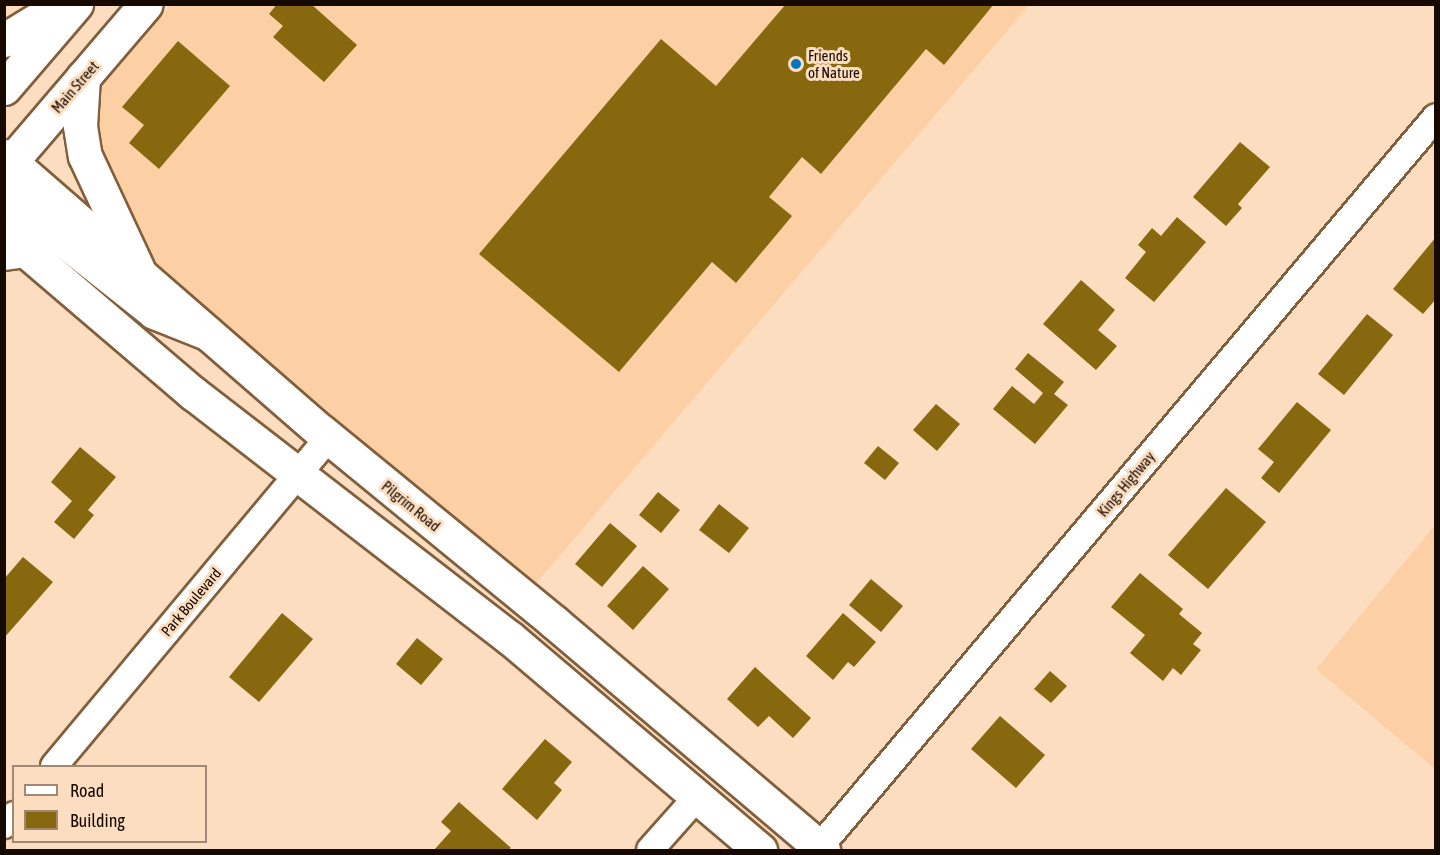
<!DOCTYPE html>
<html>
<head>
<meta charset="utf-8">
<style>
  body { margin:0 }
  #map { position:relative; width:1440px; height:855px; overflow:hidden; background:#fdddbf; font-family:"Asap Condensed",sans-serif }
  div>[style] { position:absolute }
  .built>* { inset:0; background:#fcd0a4 }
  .building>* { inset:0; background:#88680f }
  .roads { filter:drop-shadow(2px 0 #815f3d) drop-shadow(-2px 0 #815f3d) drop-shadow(0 2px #815f3d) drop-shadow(0 -2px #815f3d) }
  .minor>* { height:26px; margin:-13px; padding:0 13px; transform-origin:13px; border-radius:13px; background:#fff }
  .tertiary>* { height:33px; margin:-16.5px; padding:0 16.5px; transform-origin:16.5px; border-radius:16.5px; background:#fff }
  .secondary>* { height:33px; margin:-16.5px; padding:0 16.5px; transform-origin:16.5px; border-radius:16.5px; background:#fff }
  .dots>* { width:16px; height:16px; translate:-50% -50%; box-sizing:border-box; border:3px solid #fdddbf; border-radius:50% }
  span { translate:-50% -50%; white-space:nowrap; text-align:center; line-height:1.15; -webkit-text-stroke:6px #fdddbf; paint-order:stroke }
  .poi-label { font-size:15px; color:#150900 }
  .left { translate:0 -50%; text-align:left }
  .street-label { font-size:15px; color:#150900 }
  .frame { position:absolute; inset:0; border:6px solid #150900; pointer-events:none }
  .legend { position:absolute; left:12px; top:765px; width:195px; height:78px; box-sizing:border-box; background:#fdddbf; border:2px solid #a08873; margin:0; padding:8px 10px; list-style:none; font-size:18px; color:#150900 }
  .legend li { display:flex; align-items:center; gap:12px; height:30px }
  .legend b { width:30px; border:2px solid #a08873 }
</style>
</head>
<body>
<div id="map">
  <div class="built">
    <i style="clip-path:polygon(170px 5px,1029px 5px,533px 587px,151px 263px,81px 109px)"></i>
    <i style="clip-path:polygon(1435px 525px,1435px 769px,1316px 669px)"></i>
  </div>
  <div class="building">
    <i style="clip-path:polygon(277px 4px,311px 4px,357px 45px,324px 82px,273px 37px,283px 26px,269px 14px)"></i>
    <i style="clip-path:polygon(786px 4px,994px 4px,944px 65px,926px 49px,821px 174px,802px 157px,769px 197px,792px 216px,736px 283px,712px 262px,619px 372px,479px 254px,661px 39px,716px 86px)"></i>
    <i style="clip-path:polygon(178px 41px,230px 86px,159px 169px,129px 143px,144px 125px,122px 107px)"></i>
    <i style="clip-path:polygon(1240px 142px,1270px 167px,1238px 204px,1242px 208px,1226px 226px,1193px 197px)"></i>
    <i style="clip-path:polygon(1177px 217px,1206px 242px,1154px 302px,1125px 278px,1146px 252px,1138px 245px,1152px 228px,1161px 236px)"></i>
    <i style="clip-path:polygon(1436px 237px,1436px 299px,1423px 314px,1393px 289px)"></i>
    <i style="clip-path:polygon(1081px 280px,1115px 310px,1098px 330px,1117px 346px,1096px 370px,1043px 324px)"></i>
    <i style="clip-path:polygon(1367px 314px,1393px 335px,1344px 395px,1318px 374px)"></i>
    <i style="clip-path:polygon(1028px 353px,1064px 382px,1054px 394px,1068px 405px,1035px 444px,993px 409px,1012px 386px,1034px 404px,1043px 393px,1015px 369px)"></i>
    <i style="clip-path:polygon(1297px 402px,1331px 430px,1279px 493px,1261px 478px,1274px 462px,1258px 449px)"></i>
    <i style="clip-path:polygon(936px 404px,960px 424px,937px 451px,913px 430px)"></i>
    <i style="clip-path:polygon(878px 446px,899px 463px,885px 480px,864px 463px)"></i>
    <i style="clip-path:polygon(80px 447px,116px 477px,88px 510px,94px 515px,74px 539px,54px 522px,72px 501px,51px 482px)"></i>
    <i style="clip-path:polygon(1226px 488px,1266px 522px,1208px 589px,1168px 555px)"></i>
    <i style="clip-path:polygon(658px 492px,680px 510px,661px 533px,639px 515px)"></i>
    <i style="clip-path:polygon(719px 504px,749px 528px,729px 553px,699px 530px)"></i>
    <i style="clip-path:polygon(610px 523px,637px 546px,602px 587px,575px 564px)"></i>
    <i style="clip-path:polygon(23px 557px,53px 582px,4px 638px,4px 579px)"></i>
    <i style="clip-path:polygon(643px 566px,669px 589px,633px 630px,607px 606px)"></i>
    <i style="clip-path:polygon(1140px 573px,1183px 609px,1179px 614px,1202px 633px,1193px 644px,1201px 650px,1181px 675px,1173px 668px,1163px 681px,1130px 653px,1145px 635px,1111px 607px)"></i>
    <i style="clip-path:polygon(871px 579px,903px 606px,881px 632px,849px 605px)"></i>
    <i style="clip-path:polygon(282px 613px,313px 639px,259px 702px,229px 677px)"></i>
    <i style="clip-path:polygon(843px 613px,876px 642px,854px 667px,848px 662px,833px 680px,806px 656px)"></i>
    <i style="clip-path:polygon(417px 638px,443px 659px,421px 685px,396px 664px)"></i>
    <i style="clip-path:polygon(755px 667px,811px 718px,793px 738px,769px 716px,758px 727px,727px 699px)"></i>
    <i style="clip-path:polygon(1050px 671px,1067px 686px,1051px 703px,1034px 689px)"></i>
    <i style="clip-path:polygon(1000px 716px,1045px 755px,1016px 788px,971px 749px)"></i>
    <i style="clip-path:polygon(545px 739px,572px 762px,554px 783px,562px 790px,537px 820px,502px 789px)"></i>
    <i style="clip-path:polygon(459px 802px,511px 848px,508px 850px,434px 850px,451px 831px,441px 822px)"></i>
  </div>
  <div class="roads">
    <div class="minor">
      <i style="left:54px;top:766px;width:427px;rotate:-50.1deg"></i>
      <i style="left:4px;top:825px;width:14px;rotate:-45deg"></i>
      <i style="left:650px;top:850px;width:71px;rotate:-48.4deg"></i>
      <i style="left:817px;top:850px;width:959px;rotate:-49.82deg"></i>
    </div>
    <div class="tertiary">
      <i style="left:4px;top:156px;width:421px;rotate:41deg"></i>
      <i style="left:322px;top:432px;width:300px;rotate:39.3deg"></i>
      <i style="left:554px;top:622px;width:353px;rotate:40.3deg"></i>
      <i style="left:4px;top:232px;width:250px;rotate:40.5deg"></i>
      <i style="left:194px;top:394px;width:399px;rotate:37.7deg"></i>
      <i style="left:510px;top:638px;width:328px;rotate:40.3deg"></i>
    </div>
    <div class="secondary">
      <i style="left:4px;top:40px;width:66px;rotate:-31.3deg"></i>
      <i style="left:83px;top:77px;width:49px;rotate:93.5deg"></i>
      <i style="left:80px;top:126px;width:30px;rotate:81deg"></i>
      <i style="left:85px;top:156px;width:130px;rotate:65deg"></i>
      <i style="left:4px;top:88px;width:111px;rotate:-49.4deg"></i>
      <i style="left:4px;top:170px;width:218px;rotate:-49.5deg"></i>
      <i style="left:4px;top:193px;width:191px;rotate:38.4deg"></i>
      <i style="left:154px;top:312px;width:57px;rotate:21.6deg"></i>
      <i style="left:4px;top:253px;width:22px;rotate:-8deg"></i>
    </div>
  </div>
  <div class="dots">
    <i style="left:796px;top:64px;background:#0078c1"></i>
  </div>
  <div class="poi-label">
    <span class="left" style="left:808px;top:64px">Friends<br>of Nature</span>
  </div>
  <div class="street-label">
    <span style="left:75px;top:87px;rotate:-49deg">Main Street</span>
    <span style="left:1126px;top:484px;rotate:-50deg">Kings Highway</span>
    <span style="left:411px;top:506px;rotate:39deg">Pilgrim Road</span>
    <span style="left:191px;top:602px;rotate:-50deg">Park Boulevard</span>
  </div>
  <div class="frame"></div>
  <ul class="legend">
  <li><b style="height:8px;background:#fff"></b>Road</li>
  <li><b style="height:16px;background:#88680f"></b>Building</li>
  </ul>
</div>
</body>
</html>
